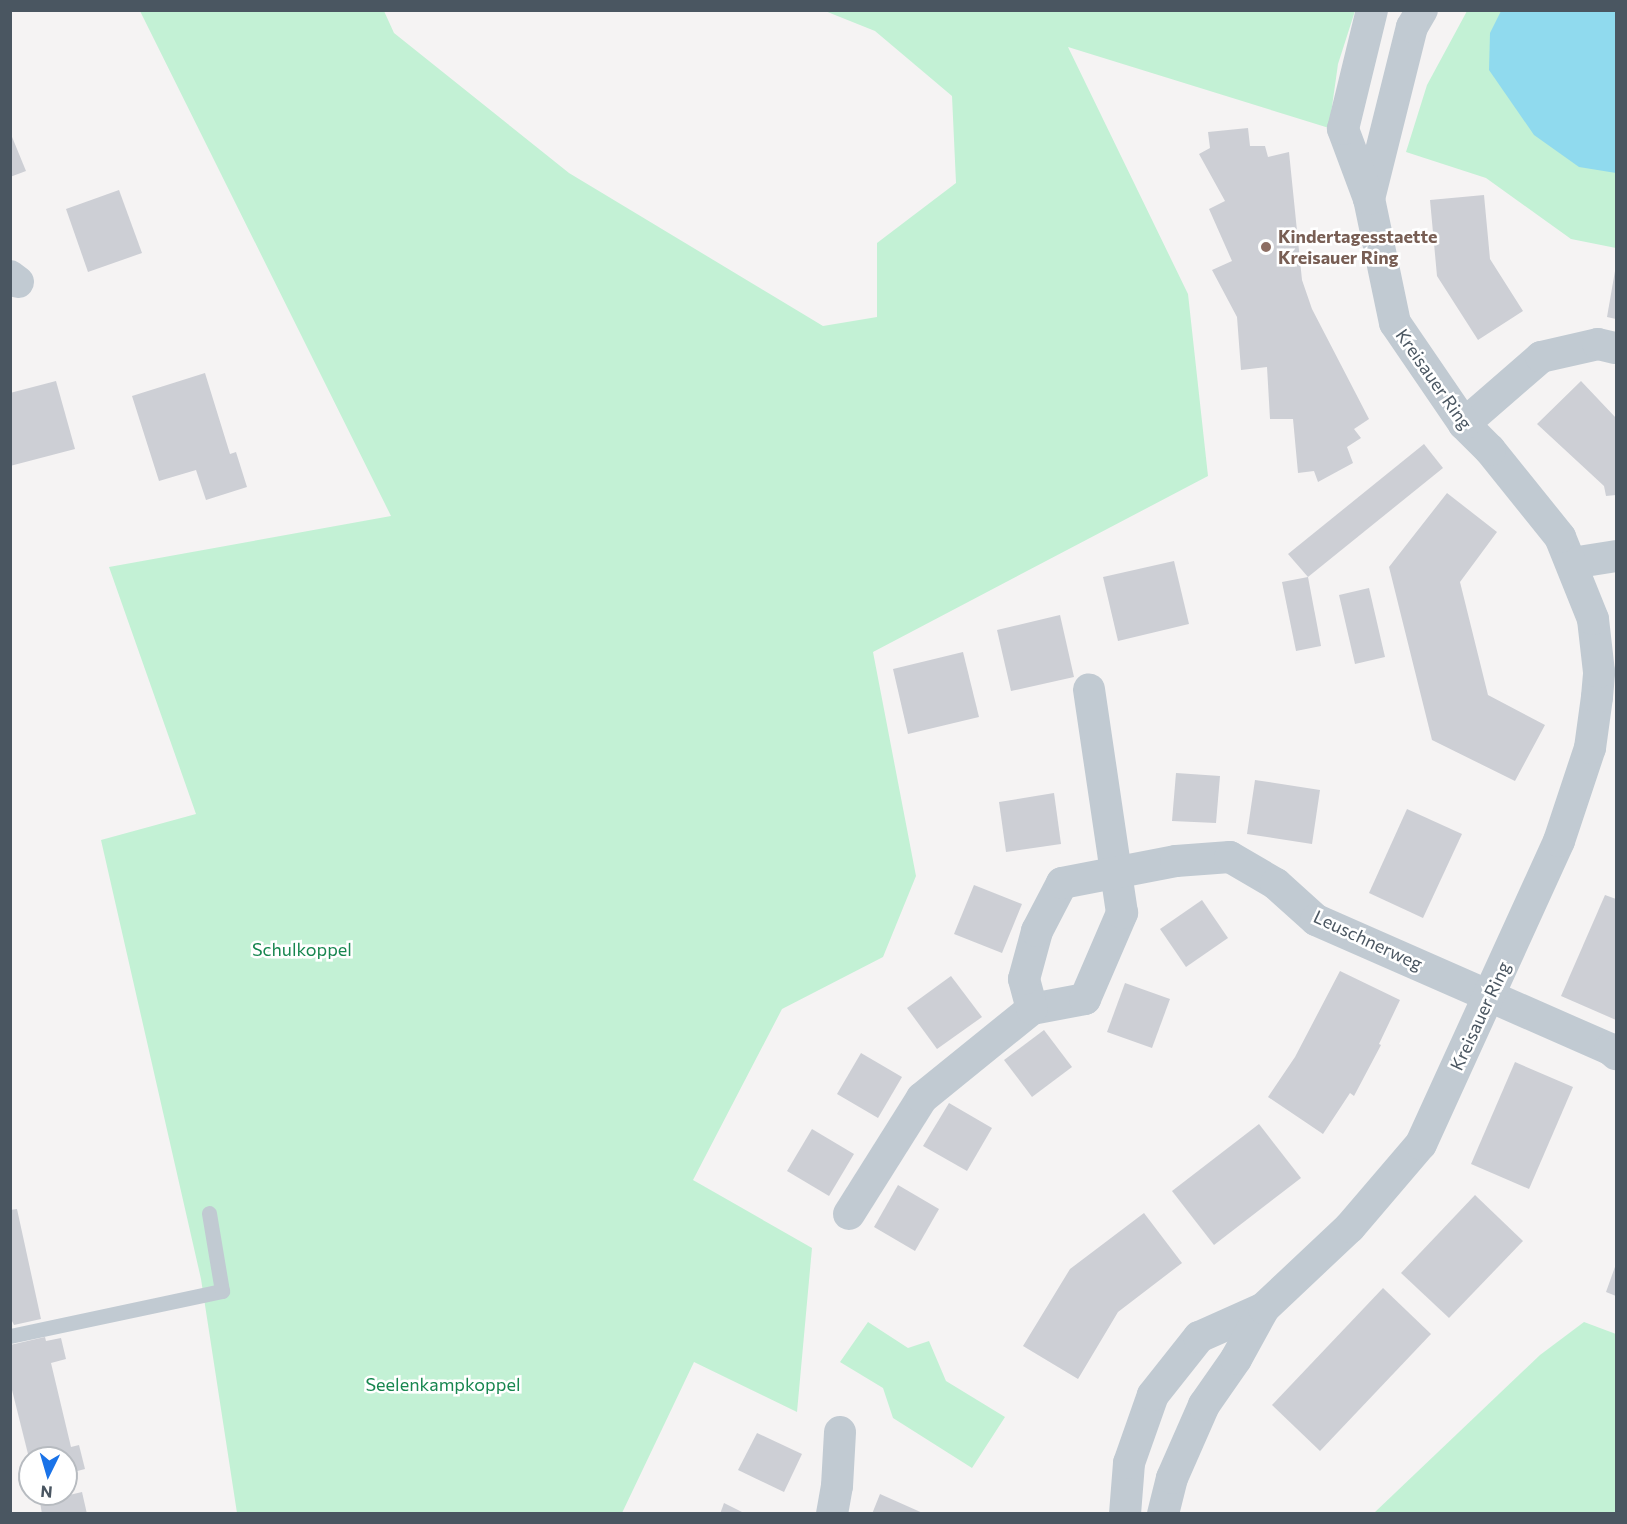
<!DOCTYPE html>
<html>
<head>
<meta charset="utf-8">
<style>
  body { margin:0 }
  #map { position:relative; width:1627px; height:1524px; overflow:hidden; background:#f5f3f3; font-family:Commissioner,sans-serif }
  div>[style] { position:absolute }
  .green>* { inset:0; background:#c3f1d5 }
  .water>* { inset:0; background:#90daee }
  .building>* { inset:0; background:#cdcfd5 }
  .lane>* { height:15px; margin:-7.5px; padding:0 7.5px; transform-origin:7.5px; border-radius:7.5px; background:#c1cad2 }
  .street>* { height:32px; margin:-16px; padding:0 16px; transform-origin:16px; border-radius:16px; background:#c1cad2 }
  .dots>* { width:16px; height:16px; translate:-50% -50%; box-sizing:border-box; border:3px solid #fff; border-radius:50% }
  span { translate:-50% -50%; white-space:nowrap; text-align:center; line-height:1.15; -webkit-text-stroke:5px #fff; paint-order:stroke }
  .education-label { font-size:18px; color:#785e54; font-weight:700 }
  .left { translate:0 -50%; text-align:left }
  .street-label { font-size:18px; color:#4a5661 }
  .park-label { font-size:18px; color:#17864f }
  .frame { position:absolute; inset:0; border:12px solid #4a5661; pointer-events:none }
  .north { position:absolute; left:18px; top:1446px; width:60px; height:60px; box-sizing:border-box; background:#fff; border:2px solid #b7bbc0; border-radius:50%; rotate:185deg; font-size:16px; font-weight:700; line-height:24px; text-align:center; color:#4a5661 }
  .north::after { content:''; display:block; margin:auto; width:21px; height:27px; background:#1a73e8; clip-path:polygon(50% 0,100% 100%,50% 72%,0 100%) }
</style>
</head>
<body>
<div id="map">
  <div class="green">
    <i style="clip-path:polygon(140px 11px,384px 11px,394px 33px,569px 173px,823px 326px,877px 317px,877px 243px,956px 183px,952px 96px,875px 31px,825px 11px,1355px 11px,1338px 64px,1329px 128px,1068px 47px,1188px 294px,1208px 476px,873px 652px,916px 876px,883px 957px,782px 1009px,693px 1180px,812px 1248px,797px 1412px,694px 1362px,622px 1513px,237px 1513px,201px 1279px,101px 840px,196px 814px,109px 567px,391px 516px)"></i>
    <i style="clip-path:polygon(1467px 11px,1616px 11px,1616px 248px,1571px 239px,1486px 178px,1406px 152px,1427px 85px)"></i>
    <i style="clip-path:polygon(868px 1322px,908px 1348px,929px 1341px,946px 1381px,1005px 1417px,972px 1468px,893px 1418px,883px 1388px,840px 1362px)"></i>
    <i style="clip-path:polygon(1584px 1322px,1616px 1334px,1616px 1513px,1374px 1513px,1540px 1355px)"></i>
  </div>
  <div class="water">
    <i style="clip-path:polygon(1501px 11px,1616px 11px,1616px 173px,1579px 167px,1534px 135px,1489px 70px,1490px 33px)"></i>
  </div>
  <div class="building">
    <i style="clip-path:polygon(1248px 128px,1250px 146px,1265px 146px,1268px 157px,1289px 152px,1302px 280px,1312px 309px,1369px 419px,1354px 429px,1361px 438px,1347px 447px,1353px 463px,1318px 482px,1314px 471px,1298px 473px,1293px 419px,1270px 419px,1267px 367px,1241px 370px,1237px 317px,1212px 270px,1232px 261px,1209px 209px,1225px 201px,1199px 154px,1210px 148px,1208px 132px)"></i>
    <i style="clip-path:polygon(10px 132px,26px 171px,10px 177px)"></i>
    <i style="clip-path:polygon(119px 190px,142px 253px,88px 272px,66px 209px)"></i>
    <i style="clip-path:polygon(1484px 195px,1490px 259px,1523px 311px,1478px 340px,1437px 276px,1430px 200px)"></i>
    <i style="clip-path:polygon(1615px 271px,1616px 271px,1616px 319px,1607px 317px)"></i>
    <i style="clip-path:polygon(205px 373px,230px 454px,236px 452px,247px 487px,206px 500px,196px 470px,159px 481px,132px 396px)"></i>
    <i style="clip-path:polygon(56px 381px,75px 449px,10px 466px,10px 393px)"></i>
    <i style="clip-path:polygon(1581px 381px,1616px 418px,1616px 495px,1606px 496px,1604px 486px,1537px 424px)"></i>
    <i style="clip-path:polygon(1424px 444px,1443px 468px,1308px 577px,1288px 554px)"></i>
    <i style="clip-path:polygon(1447px 493px,1497px 532px,1460px 582px,1488px 695px,1545px 725px,1515px 781px,1432px 740px,1389px 567px)"></i>
    <i style="clip-path:polygon(1174px 561px,1189px 624px,1118px 641px,1103px 577px)"></i>
    <i style="clip-path:polygon(1308px 577px,1321px 646px,1296px 651px,1282px 582px)"></i>
    <i style="clip-path:polygon(1369px 588px,1385px 657px,1355px 664px,1339px 595px)"></i>
    <i style="clip-path:polygon(1060px 615px,1074px 677px,1011px 691px,997px 630px)"></i>
    <i style="clip-path:polygon(963px 652px,979px 717px,908px 734px,893px 669px)"></i>
    <i style="clip-path:polygon(1176px 773px,1220px 776px,1216px 823px,1172px 821px)"></i>
    <i style="clip-path:polygon(1255px 780px,1320px 790px,1312px 844px,1247px 834px)"></i>
    <i style="clip-path:polygon(1054px 793px,1061px 844px,1006px 852px,999px 802px)"></i>
    <i style="clip-path:polygon(1407px 809px,1462px 834px,1423px 918px,1369px 893px)"></i>
    <i style="clip-path:polygon(974px 885px,1022px 904px,1002px 953px,954px 934px)"></i>
    <i style="clip-path:polygon(1605px 895px,1616px 899px,1616px 1020px,1561px 996px)"></i>
    <i style="clip-path:polygon(1202px 900px,1228px 938px,1186px 967px,1160px 929px)"></i>
    <i style="clip-path:polygon(1340px 971px,1400px 1000px,1379px 1044px,1381px 1045px,1354px 1096px,1350px 1093px,1323px 1134px,1268px 1097px,1295px 1057px)"></i>
    <i style="clip-path:polygon(951px 976px,982px 1017px,937px 1049px,907px 1008px)"></i>
    <i style="clip-path:polygon(1125px 983px,1170px 999px,1152px 1048px,1107px 1032px)"></i>
    <i style="clip-path:polygon(1044px 1030px,1072px 1067px,1032px 1097px,1004px 1060px)"></i>
    <i style="clip-path:polygon(861px 1053px,902px 1077px,878px 1118px,837px 1094px)"></i>
    <i style="clip-path:polygon(1515px 1062px,1573px 1087px,1529px 1189px,1471px 1164px)"></i>
    <i style="clip-path:polygon(949px 1103px,992px 1128px,967px 1171px,923px 1146px)"></i>
    <i style="clip-path:polygon(1259px 1124px,1301px 1178px,1214px 1245px,1172px 1191px)"></i>
    <i style="clip-path:polygon(812px 1129px,854px 1154px,829px 1196px,787px 1171px)"></i>
    <i style="clip-path:polygon(898px 1185px,939px 1209px,915px 1251px,874px 1227px)"></i>
    <i style="clip-path:polygon(1475px 1195px,1523px 1241px,1449px 1318px,1401px 1273px)"></i>
    <i style="clip-path:polygon(17px 1209px,41px 1319px,14px 1325px,10px 1317px,10px 1210px)"></i>
    <i style="clip-path:polygon(1144px 1213px,1182px 1263px,1118px 1312px,1078px 1379px,1023px 1346px,1070px 1269px)"></i>
    <i style="clip-path:polygon(1616px 1264px,1616px 1296px,1606px 1292px)"></i>
    <i style="clip-path:polygon(1383px 1288px,1431px 1334px,1320px 1451px,1272px 1405px)"></i>
    <i style="clip-path:polygon(45px 1337px,46px 1341px,61px 1338px,66px 1359px,51px 1363px,71px 1447px,79px 1445px,85px 1469px,66px 1474px,66px 1458px,29px 1458px,10px 1382px,10px 1345px)"></i>
    <i style="clip-path:polygon(757px 1433px,802px 1454px,784px 1492px,738px 1470px)"></i>
    <i style="clip-path:polygon(82px 1492px,87px 1514px,42px 1514px,40px 1502px)"></i>
    <i style="clip-path:polygon(880px 1494px,925px 1514px,872px 1514px)"></i>
    <i style="clip-path:polygon(724px 1503px,746px 1514px,720px 1514px)"></i>
  </div>
  <div class="lane">
    <i style="left:10px;top:1336px;width:217px;rotate:-12deg"></i>
    <i style="left:222px;top:1291px;width:79px;rotate:-99.5deg"></i>
  </div>
  <div class="street">
    <i style="left:1369px;top:199px;width:177px;rotate:-76deg"></i>
    <i style="left:1412px;top:27px;width:20px;rotate:-60deg"></i>
    <i style="left:10px;top:276px;width:10px;rotate:37deg"></i>
    <i style="left:1464px;top:424px;width:102px;rotate:-41deg"></i>
    <i style="left:1541px;top:357px;width:58px;rotate:-12.8deg"></i>
    <i style="left:1598px;top:344px;width:18px;rotate:13deg"></i>
    <i style="left:1572px;top:563px;width:45px;rotate:-9deg"></i>
    <i style="left:1032px;top:1009px;width:54px;rotate:-10.7deg"></i>
    <i style="left:1085px;top:999px;width:94px;rotate:-66.7deg"></i>
    <i style="left:1122px;top:913px;width:226px;rotate:-98.4deg"></i>
    <i style="left:849px;top:1214px;width:137px;rotate:-57.8deg"></i>
    <i style="left:922px;top:1098px;width:141px;rotate:-39deg"></i>
    <i style="left:1032px;top:1009px;width:31px;rotate:-105deg"></i>
    <i style="left:1024px;top:979px;width:50px;rotate:-74.8deg"></i>
    <i style="left:1037px;top:931px;width:54px;rotate:-62.5deg"></i>
    <i style="left:1062px;top:883px;width:116px;rotate:-10.9deg"></i>
    <i style="left:1176px;top:861px;width:54px;rotate:-4.2deg"></i>
    <i style="left:1230px;top:857px;width:53px;rotate:30.4deg"></i>
    <i style="left:1276px;top:884px;width:54px;rotate:42deg"></i>
    <i style="left:1316px;top:920px;width:321px;rotate:23.7deg"></i>
    <i style="left:1610px;top:1049px;width:8px;rotate:40deg"></i>
    <i style="left:832px;top:1514px;width:28px;rotate:-80deg"></i>
    <i style="left:837px;top:1486px;width:54px;rotate:-86.8deg"></i>
    <i style="left:1125px;top:1514px;width:51px;rotate:-85.5deg"></i>
    <i style="left:1129px;top:1463px;width:72px;rotate:-70.6deg"></i>
    <i style="left:1153px;top:1395px;width:74px;rotate:-51.6deg"></i>
    <i style="left:1199px;top:1337px;width:71px;rotate:-24deg"></i>
    <i style="left:1163px;top:1514px;width:37px;rotate:-76deg"></i>
    <i style="left:1172px;top:1478px;width:80px;rotate:-66.3deg"></i>
    <i style="left:1204px;top:1405px;width:56px;rotate:-55.2deg"></i>
    <i style="left:1236px;top:1359px;width:58px;rotate:-61.2deg"></i>
    <i style="left:1264px;top:1308px;width:118px;rotate:-43.3deg"></i>
    <i style="left:1350px;top:1227px;width:109px;rotate:-49.5deg"></i>
    <i style="left:1421px;top:1144px;width:333px;rotate:-65.5deg"></i>
    <i style="left:1559px;top:841px;width:98px;rotate:-71.6deg"></i>
    <i style="left:1590px;top:748px;width:51px;rotate:-82.2deg"></i>
    <i style="left:1597px;top:697px;width:25px;rotate:-85deg"></i>
    <i style="left:1599px;top:672px;width:53px;rotate:-96.5deg"></i>
    <i style="left:1593px;top:619px;width:88px;rotate:-111.9deg"></i>
    <i style="left:1560px;top:537px;width:112px;rotate:-128.8deg"></i>
    <i style="left:1490px;top:450px;width:37px;rotate:-135deg"></i>
    <i style="left:1464px;top:424px;width:122px;rotate:-124.3deg"></i>
    <i style="left:1395px;top:323px;width:127px;rotate:-101.8deg"></i>
    <i style="left:1369px;top:199px;width:75px;rotate:-110.4deg"></i>
    <i style="left:1343px;top:129px;width:122px;rotate:-76.3deg"></i>
  </div>
  <div class="dots">
    <i style="left:1266px;top:247px;background:#8d6e63"></i>
  </div>
  <div class="education-label">
    <span class="left" style="left:1278px;top:247px">Kindertagesstaette<br>Kreisauer Ring</span>
  </div>
  <div class="street-label">
    <span style="left:1434px;top:379px;rotate:55deg">Kreisauer Ring</span>
    <span style="left:1368px;top:940px;rotate:25deg">Leuschnerweg</span>
    <span style="left:1480px;top:1016px;rotate:-65deg">Kreisauer Ring</span>
  </div>
  <div class="park-label">
    <span style="left:302px;top:949px">Schulkoppel</span>
    <span style="left:443px;top:1384px">Seelenkampkoppel</span>
  </div>
  <div class="frame"></div>
  <div class="north">N</div>
</div>
</body>
</html>
